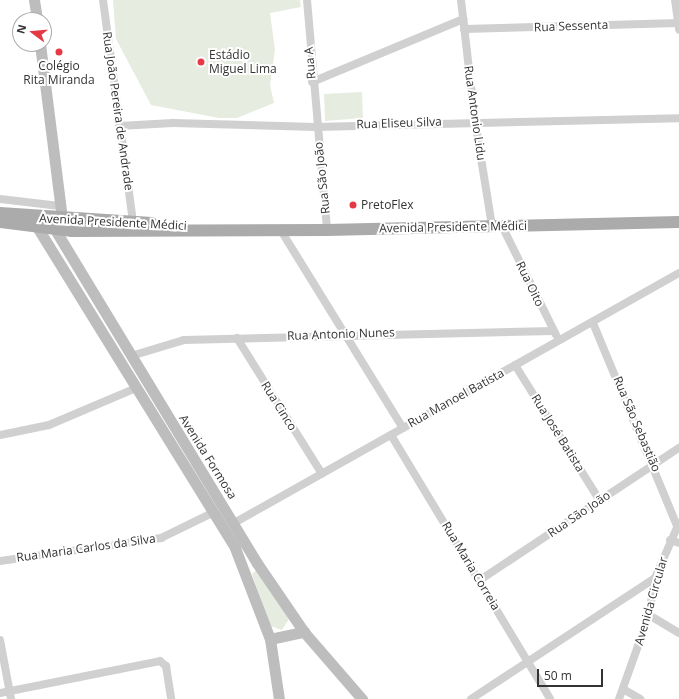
<!DOCTYPE html>
<html>
<head>
<meta charset="utf-8">
<style>
  body { margin:0 }
  #map { position:relative; width:679px; height:699px; overflow:hidden; background:#fff; font-family:"Open Sans",sans-serif }
  div>[style] { position:absolute }
  .green>* { inset:0; background:#e6ecdf }
  .minor>* { height:8px; margin:-4px; padding:0 4px; transform-origin:4px; border-radius:4px; background:#d0d0d0 }
  .secondary>* { height:11px; margin:-5.5px; padding:0 5.5px; transform-origin:5.5px; border-radius:5.5px; background:#bdbdbd }
  .primary>* { height:12px; margin:-6px; padding:0 6px; transform-origin:6px; border-radius:6px; background:#ababab }
  .dots>* { width:11px; height:11px; translate:-50% -50%; box-sizing:border-box; border:2px solid #fff; border-radius:50% }
  span { translate:-50% -50%; white-space:nowrap; text-align:center; line-height:1.15; -webkit-text-stroke:4px #fff; paint-order:stroke }
  .street-label { font-size:12px; color:#333 }
  .poi-label { font-size:12px; color:#333 }
  .left { translate:0 -50%; text-align:left }
  .north { position:absolute; left:12px; top:12px; width:40px; height:40px; box-sizing:border-box; background:#fff; border:1px solid #adadad; border-radius:50%; rotate:286deg; font-size:11px; font-weight:700; line-height:16px; text-align:center; color:#333 }
  .north::after { content:''; display:block; margin:auto; width:14px; height:18px; background:#e63946; clip-path:polygon(50% 0,100% 100%,50% 72%,0 100%) }
  .scale { position:absolute; left:537px; top:669px; width:66px; height:18px; box-sizing:border-box; border:2px solid #333; border-top:0; padding-left:5px; font-size:12px; line-height:14px; white-space:nowrap; color:#333; -webkit-text-stroke:3px #fff; paint-order:stroke }
</style>
</head>
<body>
<div id="map">
  <div class="green">
    <i style="clip-path:polygon(113px 0,300px 0,301px 7px,270px 13px,275px 50px,270px 85px,274px 103px,237px 118px,219px 118px,151px 105px,116px 39px)"></i>
    <i style="clip-path:polygon(362px 92px,363px 118px,325px 121px,324px 94px)"></i>
    <i style="clip-path:polygon(256px 570px,289px 619px,282px 630px,270px 626px,252px 574px)"></i>
  </div>
  <div class="minor">
    <i style="left:103px;top:0;width:223px;rotate:82.3deg"></i>
    <i style="left:307px;top:0;width:231px;rotate:85deg"></i>
    <i style="left:461px;top:0;width:122px;rotate:83.4deg"></i>
    <i style="left:475px;top:121px;width:106px;rotate:80.8deg"></i>
    <i style="left:675px;top:0;width:30px;rotate:82deg"></i>
    <i style="left:464px;top:29px;width:215px;rotate:-1.6deg"></i>
    <i style="left:312px;top:82px;width:164px;rotate:-22.6deg"></i>
    <i style="left:119px;top:126px;width:54px;rotate:-3.2deg"></i>
    <i style="left:173px;top:123px;width:143px;rotate:1.6deg"></i>
    <i style="left:316px;top:127px;width:363px;rotate:-1.4deg"></i>
    <i style="left:0;top:199px;width:60px;rotate:6.7deg"></i>
    <i style="left:502px;top:226px;width:122px;rotate:63.6deg"></i>
    <i style="left:280px;top:229px;width:234px;rotate:58.3deg"></i>
    <i style="left:593px;top:323px;width:220px;rotate:67.5deg"></i>
    <i style="left:237px;top:338px;width:160px;rotate:58deg"></i>
    <i style="left:131px;top:356px;width:55px;rotate:-16.8deg"></i>
    <i style="left:184px;top:340px;width:370px;rotate:-1.4deg"></i>
    <i style="left:515px;top:365px;width:160px;rotate:58deg"></i>
    <i style="left:0;top:435px;width:50px;rotate:-11.5deg"></i>
    <i style="left:49px;top:425px;width:95px;rotate:-23deg"></i>
    <i style="left:391px;top:435px;width:308px;rotate:58.9deg"></i>
    <i style="left:234px;top:523px;width:510px;rotate:-29.33deg"></i>
    <i style="left:670px;top:540px;width:9px;rotate:18deg"></i>
    <i style="left:0;top:561px;width:163px;rotate:-8.1deg"></i>
    <i style="left:161px;top:538px;width:59px;rotate:-26.1deg"></i>
    <i style="left:480px;top:580px;width:239px;rotate:-33.6deg"></i>
    <i style="left:649px;top:615px;width:35px;rotate:31deg"></i>
    <i style="left:0;top:640px;width:60px;rotate:79.4deg"></i>
    <i style="left:623px;top:689px;width:20px;rotate:30deg"></i>
    <i style="left:0;top:693px;width:163px;rotate:-11.3deg"></i>
    <i style="left:160px;top:661px;width:8px;rotate:40deg"></i>
    <i style="left:166px;top:666px;width:33px;rotate:81deg"></i>
    <i style="left:471px;top:699px;width:220px;rotate:-33.3deg"></i>
    <i style="left:619px;top:699px;width:89px;rotate:-70.3deg"></i>
    <i style="left:649px;top:615px;width:37px;rotate:-81deg"></i>
    <i style="left:655px;top:578px;width:60px;rotate:-66.4deg"></i>
  </div>
  <div class="secondary">
    <i style="left:34px;top:0;width:20px;rotate:81deg"></i>
    <i style="left:40px;top:44px;width:175px;rotate:82.8deg"></i>
    <i style="left:34px;top:222px;width:383px;rotate:58.3deg"></i>
    <i style="left:235px;top:548px;width:97px;rotate:69deg"></i>
    <i style="left:270px;top:639px;width:61px;rotate:81.5deg"></i>
    <i style="left:51px;top:223px;width:398px;rotate:58.8deg"></i>
    <i style="left:257px;top:563px;width:83px;rotate:55.7deg"></i>
    <i style="left:304px;top:632px;width:89px;rotate:49.1deg"></i>
    <i style="left:270px;top:639px;width:35px;rotate:-12deg"></i>
  </div>
  <div class="primary">
    <i style="left:0;top:213px;width:152px;rotate:3.8deg"></i>
    <i style="left:0;top:222px;width:73px;rotate:7.1deg"></i>
    <i style="left:72px;top:231px;width:255px;rotate:-0.2deg"></i>
    <i style="left:327px;top:230px;width:352px;rotate:-1.3deg"></i>
  </div>
  <div class="dots">
    <i style="left:59px;top:52px;background:#e63946"></i>
    <i style="left:201px;top:62px;background:#e63946"></i>
    <i style="left:353px;top:205px;background:#e63946"></i>
  </div>
  <div class="street-label">
    <span style="left:571px;top:26px;rotate:-2deg">Rua Sessenta</span>
    <span style="left:310px;top:63px;rotate:-95deg">Rua A</span>
    <span style="left:118px;top:111px;rotate:82deg">Rua João Pereira de Andrade</span>
    <span style="left:475px;top:113px;rotate:82deg">Rua Antonio Lidu</span>
    <span style="left:399px;top:123px;rotate:-2deg">Rua Eliseu Silva</span>
    <span style="left:322px;top:178px;rotate:-96deg">Rua São João</span>
    <span style="left:113px;top:222px;rotate:3deg">Avenida Presidente Médici</span>
    <span style="left:453px;top:227px;rotate:-1deg">Avenida Presidente Médici</span>
    <span style="left:530px;top:284px;rotate:64deg">Rua Oito</span>
    <span style="left:341px;top:334px;rotate:-2deg">Rua Antonio Nunes</span>
    <span style="left:456px;top:398px;rotate:-29deg">Rua Manoel Batista</span>
    <span style="left:279px;top:406px;rotate:58deg">Rua Cinco</span>
    <span style="left:637px;top:424px;rotate:67deg">Rua São Sebastião</span>
    <span style="left:558px;top:433px;rotate:58deg">Rua José Batista</span>
    <span style="left:208px;top:457px;rotate:58deg">Avenida Formosa</span>
    <span style="left:579px;top:514px;rotate:-34deg">Rua São João</span>
    <span style="left:86px;top:548px;rotate:-8deg">Rua Maria Carlos da Silva</span>
    <span style="left:471px;top:566px;rotate:59deg">Rua Maria Correia</span>
    <span style="left:651px;top:601px;rotate:-74deg">Avenida Circular</span>
  </div>
  <div class="poi-label">
    <span class="left" style="left:209px;top:62px">Estádio<br>Miguel Lima</span>
    <span style="left:59px;top:73px">Colégio<br>Rita Miranda</span>
    <span class="left" style="left:361px;top:205px">PretoFlex</span>
  </div>
  <div class="north">N</div>
  <div class="scale">50 m</div>
</div>
</body>
</html>
